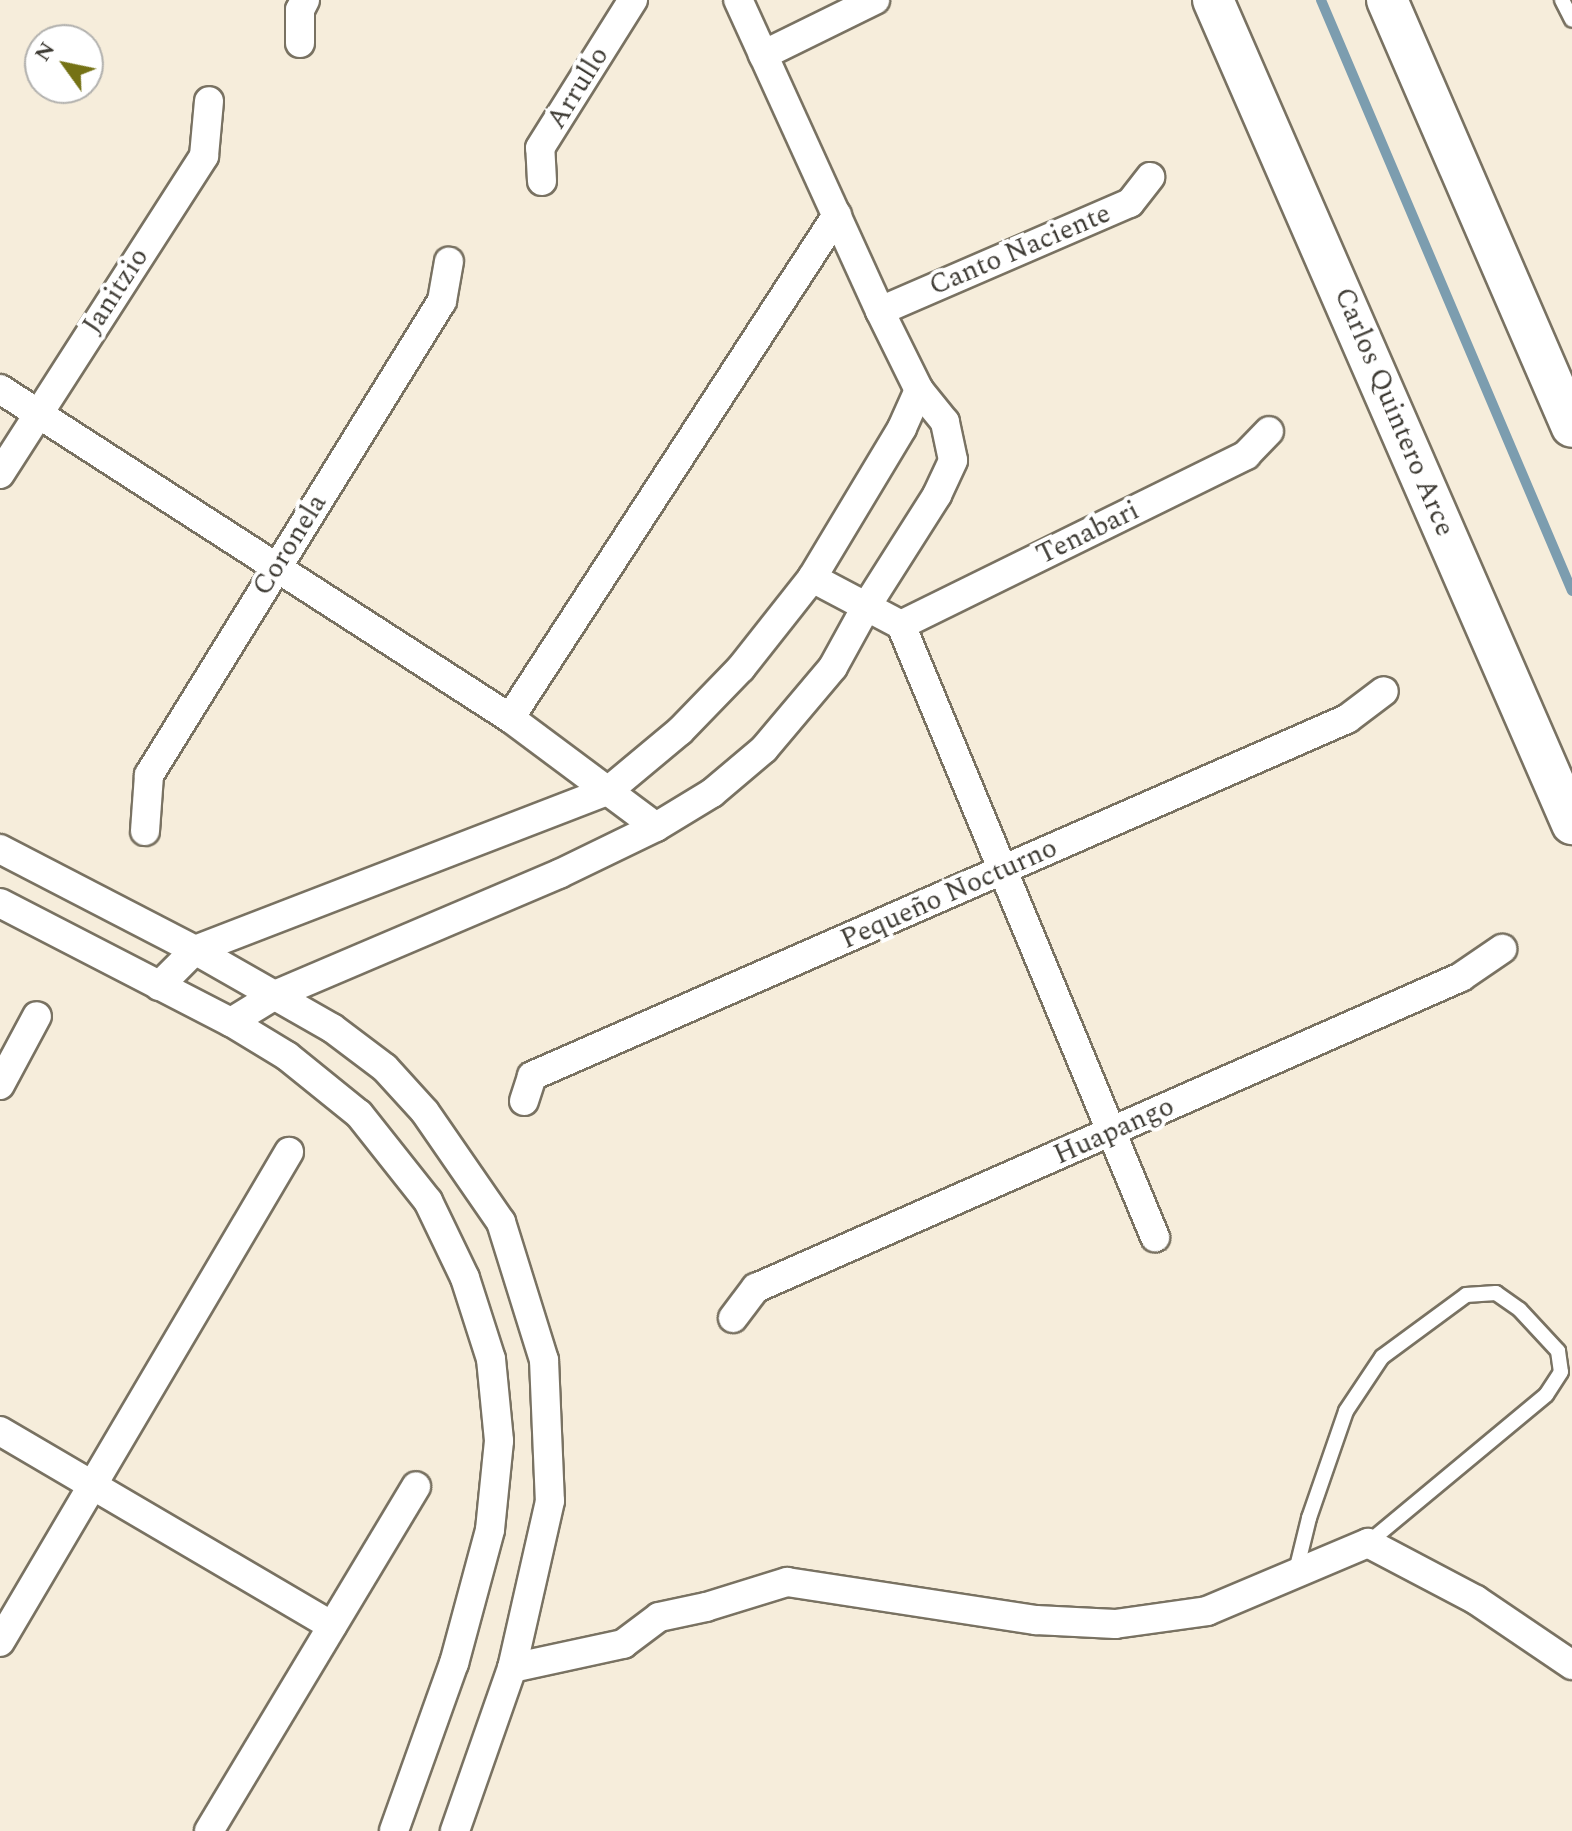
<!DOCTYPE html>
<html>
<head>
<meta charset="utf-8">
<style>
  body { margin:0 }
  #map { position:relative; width:1572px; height:1831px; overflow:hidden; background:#f6eddb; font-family:Spectral,serif }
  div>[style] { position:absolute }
  .stream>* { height:10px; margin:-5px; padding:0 5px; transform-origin:5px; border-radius:5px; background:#7c9daf }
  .roads { filter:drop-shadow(2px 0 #797262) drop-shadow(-2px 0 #797262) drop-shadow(0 2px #797262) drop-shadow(0 -2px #797262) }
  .lane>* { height:14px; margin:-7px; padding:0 7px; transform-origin:7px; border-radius:7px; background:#fff }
  .street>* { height:28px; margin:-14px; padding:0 14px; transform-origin:14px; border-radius:14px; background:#fff }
  .secondary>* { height:40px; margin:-20px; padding:0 20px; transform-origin:20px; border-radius:20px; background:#fff }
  span { translate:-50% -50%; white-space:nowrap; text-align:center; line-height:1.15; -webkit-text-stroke:8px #fff; paint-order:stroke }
  .street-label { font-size:28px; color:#3e3b34 }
  .north { position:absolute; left:24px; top:24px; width:80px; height:80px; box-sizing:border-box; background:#fff; border:2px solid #b2b1ae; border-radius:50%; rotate:303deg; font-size:22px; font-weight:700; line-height:32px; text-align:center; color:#3e3b34 }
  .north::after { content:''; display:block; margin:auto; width:28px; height:36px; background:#757215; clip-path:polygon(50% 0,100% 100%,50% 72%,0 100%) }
</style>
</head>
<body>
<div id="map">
  <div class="stream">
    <i style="left:1321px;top:0;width:642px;rotate:66.99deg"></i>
  </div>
  <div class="roads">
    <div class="lane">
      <i style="left:1562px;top:0;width:22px;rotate:63deg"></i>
      <i style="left:1296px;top:1571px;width:55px;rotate:-76.2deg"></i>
      <i style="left:1309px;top:1518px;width:113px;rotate:-70.9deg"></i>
      <i style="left:1346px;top:1411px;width:65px;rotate:-56.3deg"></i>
      <i style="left:1382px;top:1357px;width:104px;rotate:-36.4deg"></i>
      <i style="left:1466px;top:1295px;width:30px;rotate:-4deg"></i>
      <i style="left:1496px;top:1293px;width:29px;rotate:35deg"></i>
      <i style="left:1520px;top:1310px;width:56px;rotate:47.2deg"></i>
      <i style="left:1558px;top:1351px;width:21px;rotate:82deg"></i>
      <i style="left:1561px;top:1372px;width:27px;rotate:123deg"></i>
      <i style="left:1546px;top:1395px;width:231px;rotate:140.3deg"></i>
    </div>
    <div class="street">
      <i style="left:300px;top:43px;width:33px;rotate:-90deg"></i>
      <i style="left:300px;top:10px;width:11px;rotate:-63deg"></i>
      <i style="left:763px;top:55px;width:125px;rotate:-26.2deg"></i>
      <i style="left:542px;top:181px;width:33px;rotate:-93deg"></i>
      <i style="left:540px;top:148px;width:175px;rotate:-57.9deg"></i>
      <i style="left:880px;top:311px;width:272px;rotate:-23.4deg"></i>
      <i style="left:1130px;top:203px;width:33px;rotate:-52deg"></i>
      <i style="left:0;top:389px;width:607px;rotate:32.83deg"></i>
      <i style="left:510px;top:718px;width:182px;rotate:36.7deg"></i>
      <i style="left:0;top:474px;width:378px;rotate:-57.3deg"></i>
      <i style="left:204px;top:156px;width:55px;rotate:-84.8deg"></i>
      <i style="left:812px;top:578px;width:101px;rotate:27.8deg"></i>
      <i style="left:901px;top:625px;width:663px;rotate:67.46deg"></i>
      <i style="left:901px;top:625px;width:385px;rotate:-26.2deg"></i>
      <i style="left:1246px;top:455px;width:33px;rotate:-46deg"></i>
      <i style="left:510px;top:718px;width:600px;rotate:-56.97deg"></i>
      <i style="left:145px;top:831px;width:56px;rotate:-85.9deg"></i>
      <i style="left:149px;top:775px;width:557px;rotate:-58.28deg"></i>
      <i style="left:442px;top:301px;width:40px;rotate:-80deg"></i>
      <i style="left:0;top:849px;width:220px;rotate:27.4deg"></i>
      <i style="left:195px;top:950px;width:158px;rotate:29.7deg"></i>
      <i style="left:332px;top:1028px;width:66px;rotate:37deg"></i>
      <i style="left:385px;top:1068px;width:59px;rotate:47.7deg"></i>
      <i style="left:425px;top:1112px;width:134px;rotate:55.4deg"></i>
      <i style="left:501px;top:1222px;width:145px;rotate:72.7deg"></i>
      <i style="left:544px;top:1360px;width:141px;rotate:87.6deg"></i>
      <i style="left:550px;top:1501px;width:171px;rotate:102.8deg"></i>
      <i style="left:512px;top:1668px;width:173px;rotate:109.3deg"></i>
      <i style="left:0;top:903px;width:260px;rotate:27.3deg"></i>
      <i style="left:231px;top:1022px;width:66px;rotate:31.3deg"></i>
      <i style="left:287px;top:1056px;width:92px;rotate:38.9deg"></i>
      <i style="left:359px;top:1114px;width:111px;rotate:51.6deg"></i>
      <i style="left:428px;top:1201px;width:85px;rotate:64.3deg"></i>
      <i style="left:465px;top:1278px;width:85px;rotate:72.2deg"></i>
      <i style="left:491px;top:1359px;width:82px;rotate:84.4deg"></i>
      <i style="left:499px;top:1441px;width:89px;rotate:95.8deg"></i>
      <i style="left:490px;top:1530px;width:138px;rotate:105.1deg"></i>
      <i style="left:454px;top:1663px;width:178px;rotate:109.7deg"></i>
      <i style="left:159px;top:986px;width:51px;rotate:-45deg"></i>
      <i style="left:195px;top:950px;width:443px;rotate:-21.1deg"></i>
      <i style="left:608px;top:791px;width:94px;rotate:-39.8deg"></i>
      <i style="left:680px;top:731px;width:88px;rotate:-45.9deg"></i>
      <i style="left:741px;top:668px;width:115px;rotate:-51.7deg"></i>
      <i style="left:812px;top:578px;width:175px;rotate:-59deg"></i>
      <i style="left:902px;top:428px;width:42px;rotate:-65.9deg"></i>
      <i style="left:231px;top:1022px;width:52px;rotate:-31.5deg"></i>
      <i style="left:275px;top:995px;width:309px;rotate:-23.1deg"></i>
      <i style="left:559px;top:874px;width:108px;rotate:-25.9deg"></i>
      <i style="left:656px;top:827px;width:66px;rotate:-31.3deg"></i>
      <i style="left:712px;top:793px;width:68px;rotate:-40.2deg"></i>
      <i style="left:764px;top:749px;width:107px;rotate:-49.9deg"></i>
      <i style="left:833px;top:667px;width:68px;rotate:-61.2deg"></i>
      <i style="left:866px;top:607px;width:133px;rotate:-57.6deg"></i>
      <i style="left:937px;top:495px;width:38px;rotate:-65deg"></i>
      <i style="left:953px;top:460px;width:39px;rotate:-102deg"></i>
      <i style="left:945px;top:422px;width:41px;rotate:-129.1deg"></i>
      <i style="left:919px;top:390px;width:88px;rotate:-116.3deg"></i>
      <i style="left:880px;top:311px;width:342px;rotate:-114.5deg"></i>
      <i style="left:0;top:1085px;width:78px;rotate:-61.8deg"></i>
      <i style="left:524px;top:1101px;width:26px;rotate:-72deg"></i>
      <i style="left:532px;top:1076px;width:890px;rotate:-23.66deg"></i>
      <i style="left:1347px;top:719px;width:46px;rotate:-37.1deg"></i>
      <i style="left:733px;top:1318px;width:38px;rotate:-53deg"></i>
      <i style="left:756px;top:1288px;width:771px;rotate:-23.8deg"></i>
      <i style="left:1461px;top:977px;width:50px;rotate:-34.3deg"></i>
      <i style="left:0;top:1431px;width:385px;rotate:30.4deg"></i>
      <i style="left:0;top:1642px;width:569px;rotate:-59.47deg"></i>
      <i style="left:512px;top:1668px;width:114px;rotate:-12.2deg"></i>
      <i style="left:623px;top:1644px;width:45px;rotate:-36.9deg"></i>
      <i style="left:659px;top:1617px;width:48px;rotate:-12deg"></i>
      <i style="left:706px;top:1607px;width:85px;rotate:-17.2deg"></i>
      <i style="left:787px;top:1582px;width:252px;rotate:8.7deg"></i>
      <i style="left:1036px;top:1620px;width:79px;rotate:2.9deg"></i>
      <i style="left:1115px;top:1624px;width:93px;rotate:-8deg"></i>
      <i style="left:1207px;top:1611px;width:175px;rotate:-22.9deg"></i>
      <i style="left:1368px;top:1543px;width:122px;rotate:27.8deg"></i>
      <i style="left:1476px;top:1600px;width:116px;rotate:34.1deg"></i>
      <i style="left:209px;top:1831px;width:402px;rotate:-59deg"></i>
    </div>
    <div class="secondary">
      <i style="left:1213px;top:0;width:899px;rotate:66.46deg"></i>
      <i style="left:1387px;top:0;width:465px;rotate:66.6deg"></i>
    </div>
  </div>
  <div class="street-label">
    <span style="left:578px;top:88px;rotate:-58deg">Arrullo</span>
    <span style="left:1020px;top:250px;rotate:-23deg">Canto Naciente</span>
    <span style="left:116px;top:291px;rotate:-57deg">Janitzio</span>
    <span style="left:1394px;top:412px;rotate:67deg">Carlos Quintero Arce</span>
    <span style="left:1088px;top:533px;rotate:-26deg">Tenabari</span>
    <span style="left:290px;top:545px;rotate:-58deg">Coronela</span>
    <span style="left:949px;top:894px;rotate:-24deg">Pequeño Nocturno</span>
    <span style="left:1114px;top:1131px;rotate:-24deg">Huapango</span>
  </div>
  <div class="north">N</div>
</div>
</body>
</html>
